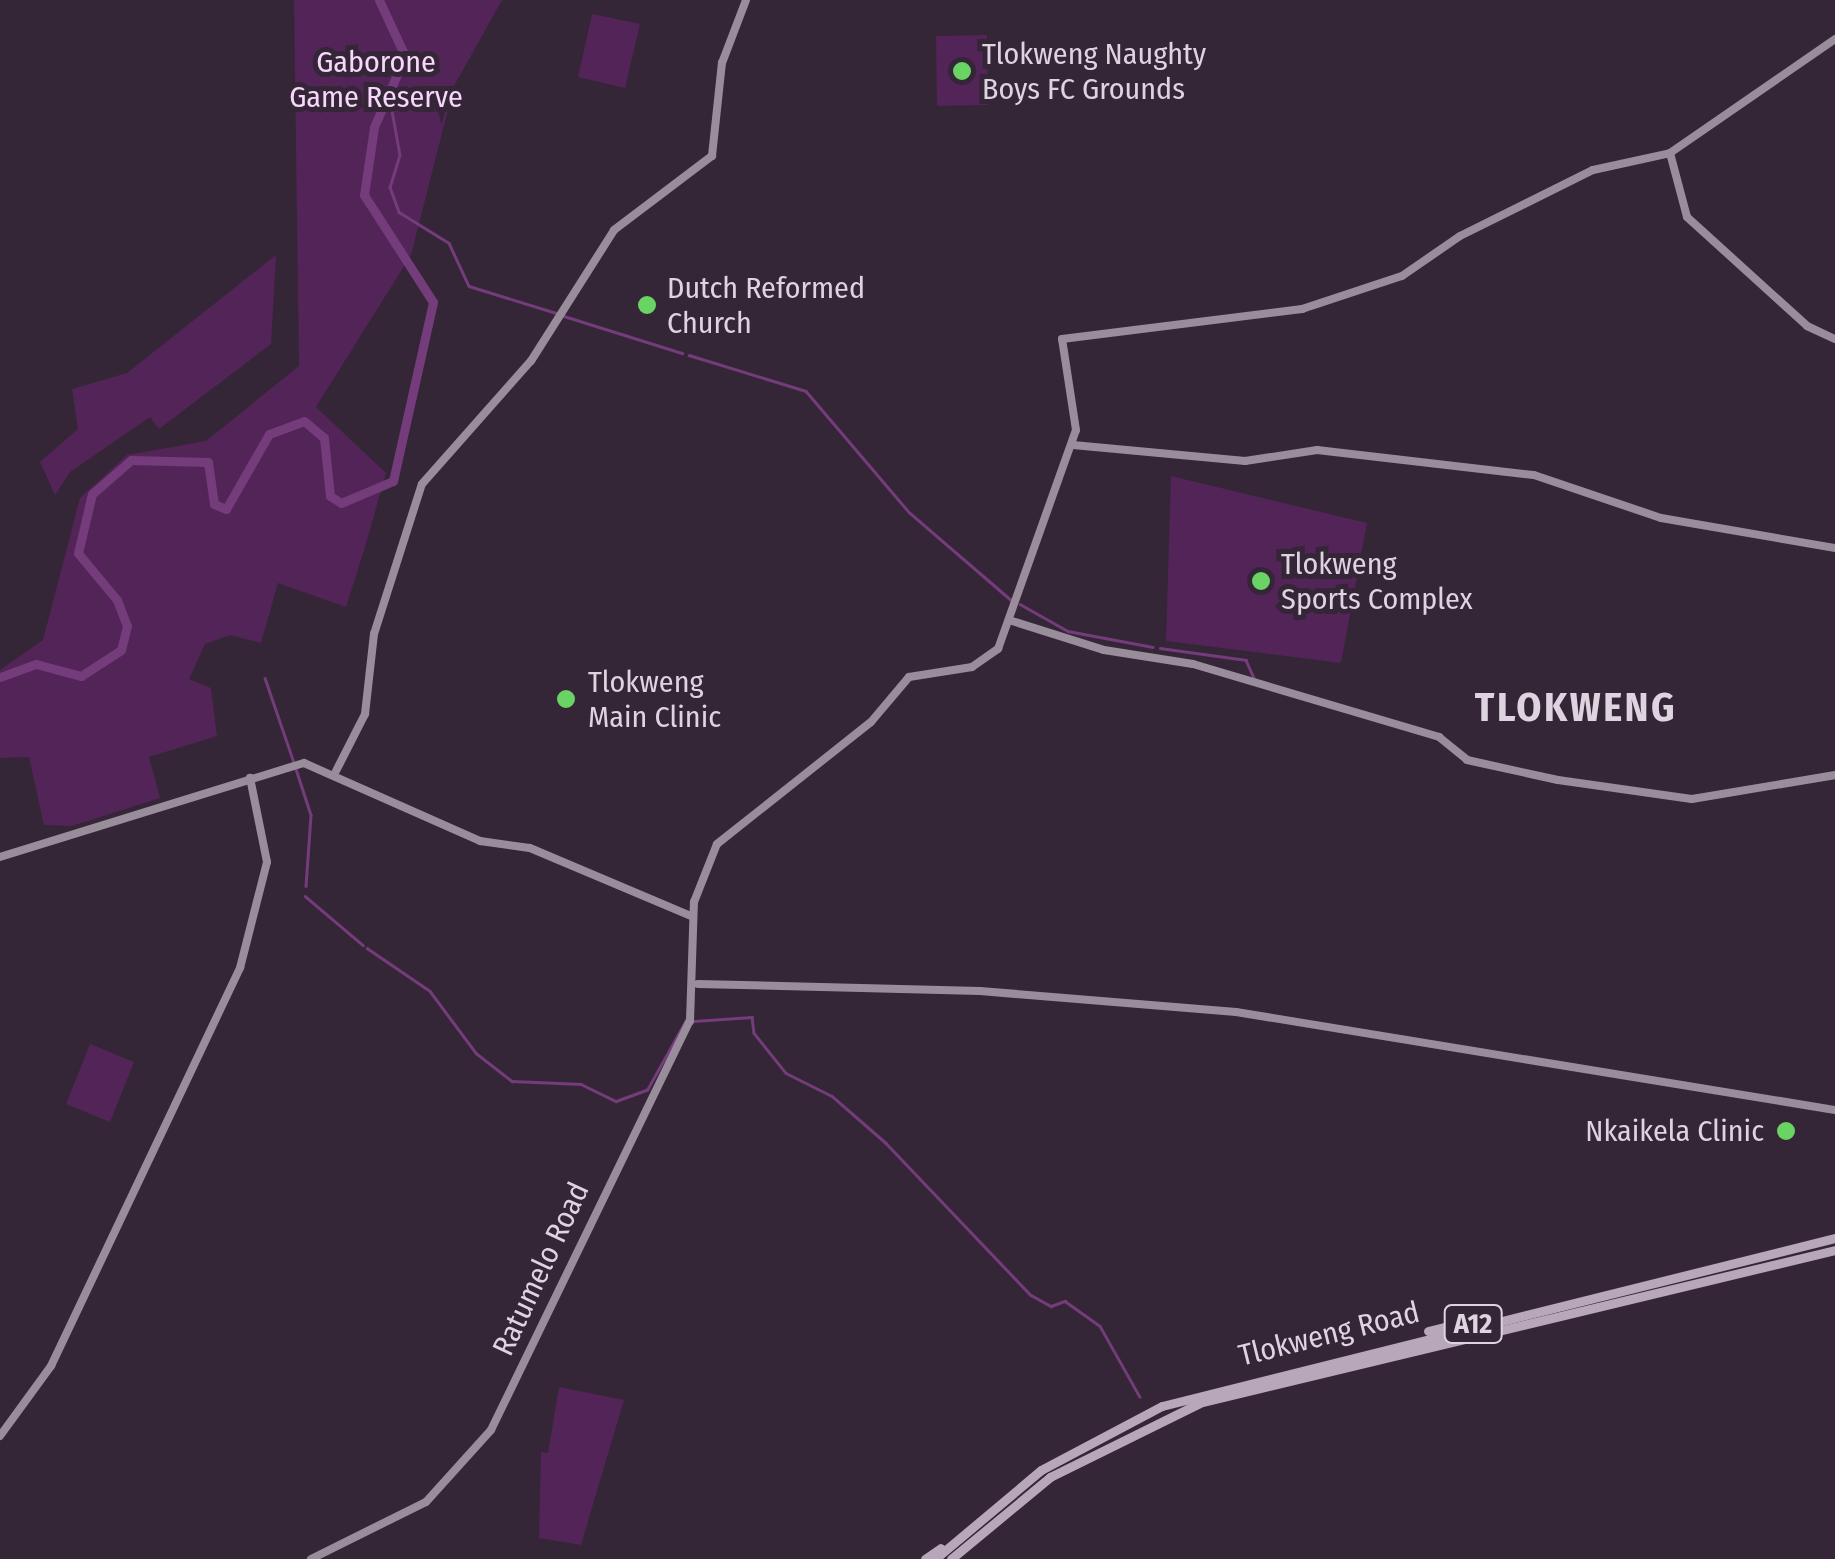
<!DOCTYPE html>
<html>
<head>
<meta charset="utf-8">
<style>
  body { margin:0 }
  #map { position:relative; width:1835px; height:1559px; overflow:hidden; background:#352637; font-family:"Fira Sans Condensed",sans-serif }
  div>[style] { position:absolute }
  .green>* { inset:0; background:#522458 }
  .stream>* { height:2.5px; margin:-1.25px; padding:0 1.25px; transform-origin:1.25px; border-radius:1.25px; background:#743c7b }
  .river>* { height:9px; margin:-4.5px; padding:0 4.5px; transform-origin:4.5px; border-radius:4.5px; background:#743c7b }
  .secondary>* { height:8px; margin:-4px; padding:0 4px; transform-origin:4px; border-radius:4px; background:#9a8d9b }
  .primary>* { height:9px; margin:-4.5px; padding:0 4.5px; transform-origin:4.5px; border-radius:4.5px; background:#b8a7ba }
  .dots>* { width:28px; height:28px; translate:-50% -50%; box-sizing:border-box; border:5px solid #352637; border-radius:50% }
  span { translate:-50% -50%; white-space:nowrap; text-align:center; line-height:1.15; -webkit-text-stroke:10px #352637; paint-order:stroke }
  .shield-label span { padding:2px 8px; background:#352637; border:2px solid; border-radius:8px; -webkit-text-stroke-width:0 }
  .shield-label { font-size:28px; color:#ded4df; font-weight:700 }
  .poi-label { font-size:30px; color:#ded4df }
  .left { translate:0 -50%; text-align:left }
  .right { translate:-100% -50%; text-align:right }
  .park-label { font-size:30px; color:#f7d7fb }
  .street-label { font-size:30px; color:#ded4df }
  .district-label { font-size:40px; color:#ded4df; font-weight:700; letter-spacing:2.5px }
</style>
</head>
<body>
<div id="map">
  <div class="green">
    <i style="clip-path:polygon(294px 0,502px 0,454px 86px,411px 255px,316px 407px,386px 473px,365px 547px,346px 607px,278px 583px,261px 643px,230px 635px,205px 644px,189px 679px,211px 688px,217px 736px,149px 757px,160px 798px,72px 826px,44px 825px,29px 757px,0 758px,0 670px,43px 640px,80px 498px,127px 455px,206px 441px,299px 366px)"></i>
    <i style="clip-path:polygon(592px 14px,640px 24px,625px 88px,578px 77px)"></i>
    <i style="clip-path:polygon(987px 35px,988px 105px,937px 106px,936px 36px)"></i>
    <i style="clip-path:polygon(276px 255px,271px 344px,159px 429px,150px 417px,70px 472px,55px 495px,40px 462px,78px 429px,72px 389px,127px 373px)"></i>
    <i style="clip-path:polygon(1171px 476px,1367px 523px,1341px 663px,1166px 641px)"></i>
    <i style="clip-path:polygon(90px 1044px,134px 1062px,110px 1122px,66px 1104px)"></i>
    <i style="clip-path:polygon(559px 1387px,624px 1400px,581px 1545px,539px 1538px,541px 1452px,548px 1453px)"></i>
  </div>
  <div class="stream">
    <i style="left:389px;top:94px;width:62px;rotate:79.8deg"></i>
    <i style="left:400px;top:155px;width:34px;rotate:107deg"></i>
    <i style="left:390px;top:187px;width:27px;rotate:70deg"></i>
    <i style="left:399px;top:212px;width:59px;rotate:31.8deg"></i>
    <i style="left:449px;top:243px;width:47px;rotate:65.1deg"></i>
    <i style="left:469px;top:286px;width:91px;rotate:17.2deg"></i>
    <i style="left:564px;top:316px;width:124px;rotate:17.4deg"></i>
    <i style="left:689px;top:355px;width:122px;rotate:17.1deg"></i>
    <i style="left:806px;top:391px;width:160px;rotate:49.6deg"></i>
    <i style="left:910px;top:513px;width:133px;rotate:40.7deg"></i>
    <i style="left:1020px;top:604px;width:55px;rotate:29.4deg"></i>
    <i style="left:1068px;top:631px;width:86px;rotate:10.7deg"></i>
    <i style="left:1160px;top:648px;width:87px;rotate:7.9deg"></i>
    <i style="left:1246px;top:660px;width:20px;rotate:66deg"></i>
    <i style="left:265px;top:678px;width:87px;rotate:71.1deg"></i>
    <i style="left:296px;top:769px;width:48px;rotate:71.9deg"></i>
    <i style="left:311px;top:815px;width:71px;rotate:94deg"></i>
    <i style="left:305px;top:896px;width:76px;rotate:40.2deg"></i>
    <i style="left:367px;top:948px;width:76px;rotate:34.3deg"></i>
    <i style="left:430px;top:991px;width:77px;rotate:53.4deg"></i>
    <i style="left:476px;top:1053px;width:46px;rotate:37.9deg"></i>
    <i style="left:512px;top:1081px;width:69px;rotate:2.5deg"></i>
    <i style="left:581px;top:1084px;width:39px;rotate:26deg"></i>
    <i style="left:616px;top:1101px;width:33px;rotate:-20deg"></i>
    <i style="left:647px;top:1090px;width:80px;rotate:-60.9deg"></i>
    <i style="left:694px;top:1021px;width:58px;rotate:-3.9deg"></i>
    <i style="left:752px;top:1017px;width:16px;rotate:83deg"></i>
    <i style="left:754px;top:1033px;width:51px;rotate:51.3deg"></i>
    <i style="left:786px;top:1073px;width:51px;rotate:26.6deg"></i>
    <i style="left:832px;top:1096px;width:72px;rotate:41deg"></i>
    <i style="left:886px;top:1143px;width:210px;rotate:46.4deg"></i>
    <i style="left:1031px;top:1295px;width:23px;rotate:29deg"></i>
    <i style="left:1051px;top:1306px;width:15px;rotate:-20deg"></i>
    <i style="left:1065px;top:1301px;width:43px;rotate:35.5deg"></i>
    <i style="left:1100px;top:1326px;width:81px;rotate:60.6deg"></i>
  </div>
  <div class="river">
    <i style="left:0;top:677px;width:38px;rotate:-20deg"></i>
    <i style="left:36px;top:664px;width:47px;rotate:14.9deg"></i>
    <i style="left:81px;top:676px;width:48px;rotate:-33deg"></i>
    <i style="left:121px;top:650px;width:25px;rotate:-76deg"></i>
    <i style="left:127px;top:626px;width:28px;rotate:-111deg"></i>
    <i style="left:117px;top:600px;width:61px;rotate:-129.7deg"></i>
    <i style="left:78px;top:553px;width:61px;rotate:-76.7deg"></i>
    <i style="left:92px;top:494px;width:52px;rotate:-41.1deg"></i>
    <i style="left:131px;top:460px;width:77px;rotate:1.5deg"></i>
    <i style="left:208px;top:462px;width:42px;rotate:81.9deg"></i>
    <i style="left:214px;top:504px;width:13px;rotate:23deg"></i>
    <i style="left:226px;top:509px;width:86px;rotate:-60.2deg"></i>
    <i style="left:269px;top:434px;width:37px;rotate:-20deg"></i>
    <i style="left:304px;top:421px;width:26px;rotate:40deg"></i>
    <i style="left:324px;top:438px;width:58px;rotate:84.1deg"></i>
    <i style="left:330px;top:496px;width:13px;rotate:32deg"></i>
    <i style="left:341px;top:503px;width:56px;rotate:-22.9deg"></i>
    <i style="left:393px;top:481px;width:183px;rotate:-77.4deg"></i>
    <i style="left:433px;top:302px;width:127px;rotate:-122.8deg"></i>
    <i style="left:364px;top:195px;width:69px;rotate:-81.6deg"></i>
    <i style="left:374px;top:127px;width:77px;rotate:-66.4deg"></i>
    <i style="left:405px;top:56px;width:62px;rotate:-114.9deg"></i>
  </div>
  <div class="secondary">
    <i style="left:1670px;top:153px;width:66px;rotate:75.1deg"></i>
    <i style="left:1687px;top:217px;width:162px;rotate:42.2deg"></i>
    <i style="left:1807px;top:326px;width:31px;rotate:25deg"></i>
    <i style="left:1073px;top:445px;width:173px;rotate:5.3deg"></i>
    <i style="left:1245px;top:461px;width:73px;rotate:-8.7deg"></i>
    <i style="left:1317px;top:450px;width:218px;rotate:6.6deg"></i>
    <i style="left:1534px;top:475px;width:134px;rotate:18.7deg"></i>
    <i style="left:1661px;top:518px;width:177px;rotate:9.8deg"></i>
    <i style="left:1012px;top:621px;width:96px;rotate:17.5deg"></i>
    <i style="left:1104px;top:650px;width:90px;rotate:8.9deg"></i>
    <i style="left:1193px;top:664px;width:257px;rotate:16.5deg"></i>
    <i style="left:1439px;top:737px;width:36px;rotate:39deg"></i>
    <i style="left:1467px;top:760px;width:93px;rotate:12.4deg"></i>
    <i style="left:1558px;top:780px;width:135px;rotate:8.1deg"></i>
    <i style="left:1692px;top:799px;width:145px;rotate:-9.5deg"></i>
    <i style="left:336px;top:771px;width:64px;rotate:-63deg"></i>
    <i style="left:365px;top:714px;width:81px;rotate:-83.6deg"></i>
    <i style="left:374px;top:634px;width:157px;rotate:-72.3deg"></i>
    <i style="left:422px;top:484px;width:164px;rotate:-48.5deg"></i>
    <i style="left:531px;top:361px;width:155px;rotate:-57.6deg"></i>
    <i style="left:614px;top:230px;width:123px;rotate:-37.1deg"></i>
    <i style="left:712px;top:156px;width:94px;rotate:-83.9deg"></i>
    <i style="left:722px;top:63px;width:67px;rotate:-69.1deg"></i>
    <i style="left:0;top:857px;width:318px;rotate:-17.2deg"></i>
    <i style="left:304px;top:763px;width:193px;rotate:23.9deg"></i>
    <i style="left:480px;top:841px;width:50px;rotate:8deg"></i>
    <i style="left:530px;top:848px;width:177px;rotate:22.9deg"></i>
    <i style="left:698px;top:984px;width:282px;rotate:1.4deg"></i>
    <i style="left:980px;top:991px;width:257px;rotate:4.7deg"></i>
    <i style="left:1236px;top:1012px;width:607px;rotate:9.29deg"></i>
    <i style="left:0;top:1436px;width:87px;rotate:-53.9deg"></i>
    <i style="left:51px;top:1366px;width:441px;rotate:-64.6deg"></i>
    <i style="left:240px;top:968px;width:109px;rotate:-75.7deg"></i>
    <i style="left:267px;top:862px;width:86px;rotate:-101.4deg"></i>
    <i style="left:311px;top:1559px;width:128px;rotate:-26.4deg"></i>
    <i style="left:426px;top:1502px;width:97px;rotate:-47.9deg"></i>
    <i style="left:491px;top:1430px;width:455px;rotate:-64.1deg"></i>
    <i style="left:690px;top:1021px;width:119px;rotate:-88.1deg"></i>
    <i style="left:694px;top:902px;width:62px;rotate:-68.4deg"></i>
    <i style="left:717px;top:844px;width:196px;rotate:-38.4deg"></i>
    <i style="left:871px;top:722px;width:59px;rotate:-49.8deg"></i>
    <i style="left:909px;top:677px;width:64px;rotate:-9deg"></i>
    <i style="left:972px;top:667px;width:32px;rotate:-35deg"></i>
    <i style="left:998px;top:649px;width:232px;rotate:-70.4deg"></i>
    <i style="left:1076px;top:430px;width:92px;rotate:-98.7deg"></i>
    <i style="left:1062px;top:339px;width:242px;rotate:-7.1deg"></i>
    <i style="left:1302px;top:309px;width:105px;rotate:-18.3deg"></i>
    <i style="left:1402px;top:276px;width:70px;rotate:-34.6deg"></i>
    <i style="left:1460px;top:236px;width:148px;rotate:-26.4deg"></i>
    <i style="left:1593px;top:170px;width:79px;rotate:-12.4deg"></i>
    <i style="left:1670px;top:153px;width:201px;rotate:-34.6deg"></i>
  </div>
  <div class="primary">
    <i style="left:1428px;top:1331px;width:37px;rotate:-14deg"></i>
    <i style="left:925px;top:1559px;width:19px;rotate:-35deg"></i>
    <i style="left:935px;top:1559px;width:138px;rotate:-40deg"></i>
    <i style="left:1041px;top:1470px;width:137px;rotate:-27.9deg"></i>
    <i style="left:1162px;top:1406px;width:694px;rotate:-14.02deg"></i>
    <i style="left:951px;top:1559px;width:129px;rotate:-39.6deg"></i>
    <i style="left:1050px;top:1477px;width:169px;rotate:-26.3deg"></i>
    <i style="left:1202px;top:1402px;width:651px;rotate:-13.5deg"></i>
  </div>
  <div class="dots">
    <i style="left:962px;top:71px;background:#69d464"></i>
    <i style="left:647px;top:305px;background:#69d464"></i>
    <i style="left:1261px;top:581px;background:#69d464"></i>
    <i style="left:566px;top:699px;background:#69d464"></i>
    <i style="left:1786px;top:1131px;background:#69d464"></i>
  </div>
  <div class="shield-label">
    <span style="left:1473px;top:1324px">A12</span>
  </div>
  <div class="poi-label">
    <span class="left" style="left:982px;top:71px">Tlokweng Naughty<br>Boys FC Grounds</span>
    <span class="left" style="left:667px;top:305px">Dutch Reformed<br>Church</span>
    <span class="left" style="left:1281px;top:581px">Tlokweng<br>Sports Complex</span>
    <span class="left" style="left:588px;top:699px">Tlokweng<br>Main Clinic</span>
    <span class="right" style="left:1764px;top:1131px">Nkaikela Clinic</span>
  </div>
  <div class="park-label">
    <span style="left:376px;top:79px">Gaborone<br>Game Reserve</span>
  </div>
  <div class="street-label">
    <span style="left:541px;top:1269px;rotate:-65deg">Ratumelo Road</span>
    <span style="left:1329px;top:1334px;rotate:-14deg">Tlokweng Road</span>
  </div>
  <div class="district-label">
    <span style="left:1576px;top:708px">TLOKWENG</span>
  </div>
</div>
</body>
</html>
